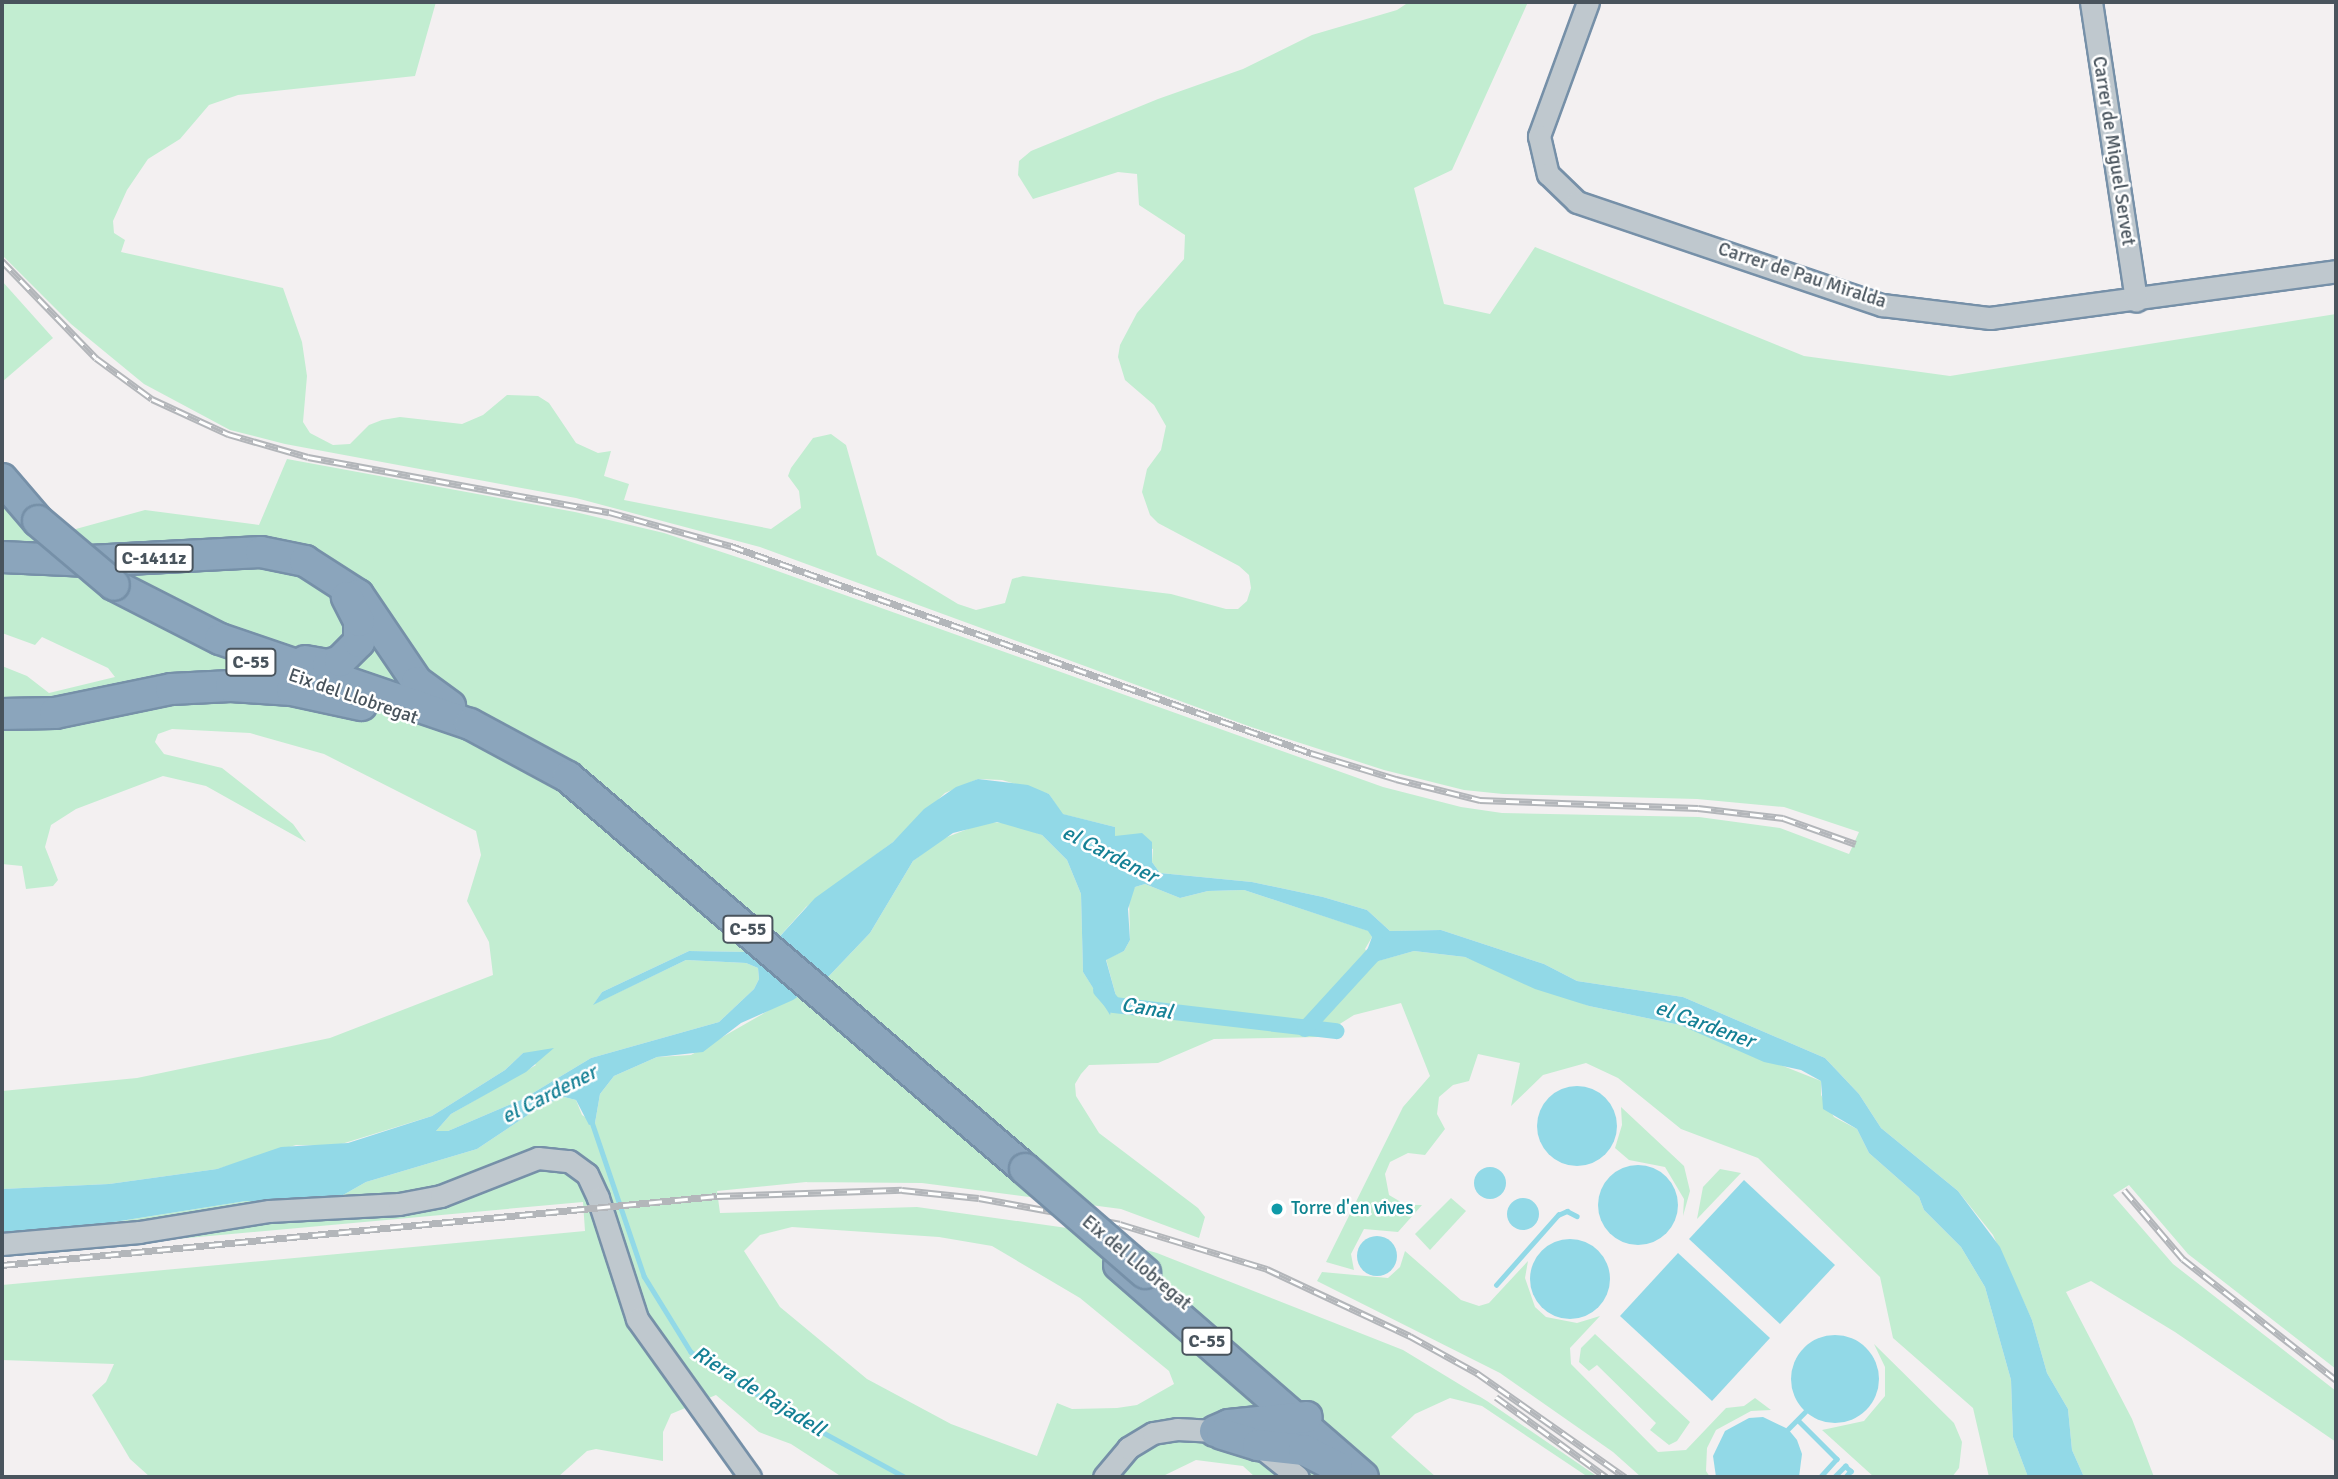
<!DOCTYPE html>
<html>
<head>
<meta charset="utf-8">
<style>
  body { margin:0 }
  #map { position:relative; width:2338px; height:1479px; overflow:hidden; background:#f3f0f1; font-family:Signika,sans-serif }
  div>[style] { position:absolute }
  .green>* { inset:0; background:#c2edd1 }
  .water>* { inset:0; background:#92d9e7 }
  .round { border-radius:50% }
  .stream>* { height:4.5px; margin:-2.25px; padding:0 2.25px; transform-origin:2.25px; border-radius:2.25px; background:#92d9e7 }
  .canal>* { height:16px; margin:-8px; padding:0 8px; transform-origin:8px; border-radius:8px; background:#92d9e7 }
  .roads { filter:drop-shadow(2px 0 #7690a8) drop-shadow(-2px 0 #7690a8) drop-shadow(0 2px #7690a8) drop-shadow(0 -2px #7690a8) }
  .minor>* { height:21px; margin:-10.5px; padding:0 10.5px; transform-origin:10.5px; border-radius:10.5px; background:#bfc8ce }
  .highway>* { height:30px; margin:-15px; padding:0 15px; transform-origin:15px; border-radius:15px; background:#8ba5bc }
  .rail>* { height:7px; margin-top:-3.5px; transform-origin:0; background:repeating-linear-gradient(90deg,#fff 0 13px,#b3b6ba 0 26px); box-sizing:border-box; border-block:2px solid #b3b6ba }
  .bridges { filter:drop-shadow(2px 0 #7690a8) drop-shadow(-2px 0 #7690a8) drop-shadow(0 2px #7690a8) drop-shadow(0 -2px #7690a8) }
  .highway-bridge>* { height:30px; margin:-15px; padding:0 15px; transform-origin:15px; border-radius:15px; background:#8ba5bc }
  .dots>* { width:19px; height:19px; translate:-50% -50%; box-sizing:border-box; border:4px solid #fff; border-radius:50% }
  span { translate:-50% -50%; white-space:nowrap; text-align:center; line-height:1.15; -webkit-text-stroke:5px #fff; paint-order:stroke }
  .shield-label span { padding:2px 5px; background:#fff; border:2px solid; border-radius:5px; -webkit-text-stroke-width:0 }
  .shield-label { font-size:18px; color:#49545d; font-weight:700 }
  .street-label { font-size:19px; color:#49545d }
  .culture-label { font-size:19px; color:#0d838f }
  .left { translate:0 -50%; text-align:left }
  .water-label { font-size:21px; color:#158095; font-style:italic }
  .frame { position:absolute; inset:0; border:4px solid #49545d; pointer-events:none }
</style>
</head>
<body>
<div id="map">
  <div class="green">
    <i style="clip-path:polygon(2px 2px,436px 2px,415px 76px,238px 95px,209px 105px,180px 139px,148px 159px,127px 190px,113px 221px,114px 233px,125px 240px,121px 252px,283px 288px,302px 342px,307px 376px,303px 422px,310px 433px,333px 445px,350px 444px,369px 425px,382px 420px,400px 417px,462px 424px,483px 415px,507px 395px,538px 396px,549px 403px,576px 443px,598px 453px,611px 451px,604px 476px,629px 484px,624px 500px,771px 529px,801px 508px,799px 491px,788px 476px,791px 468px,813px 438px,831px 434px,846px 445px,877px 555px,958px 604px,976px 610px,1005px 603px,1012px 579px,1023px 576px,1171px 594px,1226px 609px,1238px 609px,1247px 601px,1251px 588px,1249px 575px,1239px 566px,1158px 523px,1150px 515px,1142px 492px,1147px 469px,1161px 450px,1166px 426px,1154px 405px,1125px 380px,1118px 357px,1120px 345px,1137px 313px,1184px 259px,1185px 235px,1139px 205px,1137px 174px,1118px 172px,1033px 199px,1018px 175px,1019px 161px,1031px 151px,1158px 99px,1243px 69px,1312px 35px,1397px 10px,1409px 2px,1528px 2px,1452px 170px,1414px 188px,1444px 304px,1490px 314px,1535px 247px,1804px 356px,1950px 376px,2336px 314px,2336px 1369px,2188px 1254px,2129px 1185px,2113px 1195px,2173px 1264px,2336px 1391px,2336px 1442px,2175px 1332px,2091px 1281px,2066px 1292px,2132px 1419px,2154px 1477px,2084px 1477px,2072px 1450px,2068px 1409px,2047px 1373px,2032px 1320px,1993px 1235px,1958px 1191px,1881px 1128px,1859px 1094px,1825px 1058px,1683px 997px,1577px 981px,1544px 964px,1441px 930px,1390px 931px,1367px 910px,1323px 897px,1252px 882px,1160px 873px,1152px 862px,1153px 849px,1114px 836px,1115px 827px,1062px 814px,1049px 794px,1002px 780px,978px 779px,945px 793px,893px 842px,806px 907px,772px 945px,751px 952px,689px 951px,602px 992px,594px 1004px,686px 960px,746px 963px,758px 968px,759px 979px,754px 989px,719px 1022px,591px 1058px,523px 1099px,448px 1131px,435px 1132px,451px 1114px,536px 1065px,523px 1053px,505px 1070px,432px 1116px,335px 1146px,296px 1145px,217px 1169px,109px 1184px,2px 1189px,2px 1091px,137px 1078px,330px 1038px,493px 975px,489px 942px,467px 901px,481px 855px,476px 831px,324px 754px,250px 733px,172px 729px,158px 734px,155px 742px,164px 754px,222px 768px,293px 824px,306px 842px,206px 786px,163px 776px,76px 809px,51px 825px,45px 847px,58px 880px,53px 886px,26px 889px,22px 866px,2px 864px,2px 666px,27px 676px,49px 693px,115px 677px,108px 668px,42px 637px,35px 645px,2px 633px,2px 463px,38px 509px,65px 532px,145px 510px,259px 525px,287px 459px,575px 512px,664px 533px,755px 563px,1383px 787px,1461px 807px,1502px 813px,1699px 817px,1780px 828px,1849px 854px,1859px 832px,1784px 807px,1697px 799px,1503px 794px,1464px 790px,1384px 770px,1251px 727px,760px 547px,576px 498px,285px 444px,230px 430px,144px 384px,71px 324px,2px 255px)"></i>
    <i style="clip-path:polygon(2px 281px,53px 338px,2px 382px)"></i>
    <i style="clip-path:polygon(evenodd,986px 822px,1010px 823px,1042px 835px,1067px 860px,1081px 894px,1083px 972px,1110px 1014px,1116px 996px,1106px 959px,1124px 951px,1130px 940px,1129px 895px,1135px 887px,1145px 884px,1180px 898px,1208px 891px,1244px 890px,1369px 931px,1372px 937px,1365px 949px,1374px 962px,1414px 951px,1465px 957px,1589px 1006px,1680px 1025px,1821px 1081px,1821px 1095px,1834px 1117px,1857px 1129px,1869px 1153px,1919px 1197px,1924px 1210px,1961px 1247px,1985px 1287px,2011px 1380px,2013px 1437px,2028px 1477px,1989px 1477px,1973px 1408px,1893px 1338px,1880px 1277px,1758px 1158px,1681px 1129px,1618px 1078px,1586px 1063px,1543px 1075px,1511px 1106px,1520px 1063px,1478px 1054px,1469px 1081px,1453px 1085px,1439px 1097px,1437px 1114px,1445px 1129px,1425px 1155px,1408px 1153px,1390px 1162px,1385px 1174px,1389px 1195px,1406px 1205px,1422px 1205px,1398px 1232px,1364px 1229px,1351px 1254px,1354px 1270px,1326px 1262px,1403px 1107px,1430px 1076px,1401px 1003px,1354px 1015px,1319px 1037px,1214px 1039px,1158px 1063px,1089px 1065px,1081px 1074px,1075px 1084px,1076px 1096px,1099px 1133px,1198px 1208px,1205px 1217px,1199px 1238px,1121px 1209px,922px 1183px,806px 1182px,717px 1191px,720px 1213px,917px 1207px,1067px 1228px,1157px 1253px,1403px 1350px,1487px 1401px,1598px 1477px,1588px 1477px,1482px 1406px,1450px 1398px,1415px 1414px,1391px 1437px,1436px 1477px,1255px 1477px,1243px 1466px,1196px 1460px,1161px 1477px,842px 1477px,791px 1444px,759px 1432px,716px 1395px,671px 1414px,663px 1432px,663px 1461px,596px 1449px,587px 1451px,558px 1477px,150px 1477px,130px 1459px,92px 1395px,106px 1382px,114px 1364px,2px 1360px,2px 1285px,585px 1231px,583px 1202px,2px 1255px,2px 1235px,51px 1232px,246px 1201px,336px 1199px,366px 1182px,477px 1149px,543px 1105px,564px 1097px,576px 1100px,582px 1115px,595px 1123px,600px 1094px,614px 1076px,657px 1057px,691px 1055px,829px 976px,870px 933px,913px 861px,942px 839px,986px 822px,792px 1227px,939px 1237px,992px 1246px,1080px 1298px,1169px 1371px,1174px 1384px,1137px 1405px,1117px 1408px,1072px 1409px,1057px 1403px,1037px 1456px,951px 1424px,867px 1379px,780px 1307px,744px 1251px,760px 1235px,792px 1227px)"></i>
    <i style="clip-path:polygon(1621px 1107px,1684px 1166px,1690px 1191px,1683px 1216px,1684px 1199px,1665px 1167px,1629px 1160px,1615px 1148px,1622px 1125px)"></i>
    <i style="clip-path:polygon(1720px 1169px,1741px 1173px,1697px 1219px,1703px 1187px)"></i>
    <i style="clip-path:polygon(1451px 1198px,1466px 1211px,1430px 1250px,1415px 1234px)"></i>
    <i style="clip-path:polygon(1405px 1251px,1461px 1300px,1479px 1306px,1489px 1303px,1528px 1261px,1525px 1278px,1535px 1307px,1546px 1317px,1577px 1323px,1600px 1316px,1570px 1348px,1571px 1364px,1658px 1452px,1686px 1450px,1726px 1408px,1744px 1406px,1755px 1398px,1771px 1410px,1751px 1411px,1716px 1430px,1707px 1448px,1706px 1471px,1710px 1477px,1641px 1477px,1613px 1452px,1500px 1373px,1317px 1281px,1322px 1272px,1388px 1278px,1400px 1267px)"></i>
    <i style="clip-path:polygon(1595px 1334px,1690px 1422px,1677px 1441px,1669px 1445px,1650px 1430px,1656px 1423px,1597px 1365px,1589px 1371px,1579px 1362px,1581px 1348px)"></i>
    <i style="clip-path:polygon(1874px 1344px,1954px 1423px,1962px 1442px,1959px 1468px,1952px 1477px,1874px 1477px,1822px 1430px,1864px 1421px,1885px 1396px,1885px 1367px)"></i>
  </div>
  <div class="water">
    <i style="clip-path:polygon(978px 779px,1028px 785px,1049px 794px,1063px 814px,1115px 827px,1115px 836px,1142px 833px,1152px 842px,1152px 862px,1160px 873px,1252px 882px,1323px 897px,1367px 910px,1390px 931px,1441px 930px,1544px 964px,1577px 981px,1683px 997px,1825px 1058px,1859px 1094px,1881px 1128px,1958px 1191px,2000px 1247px,2032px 1320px,2047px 1373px,2068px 1409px,2072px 1450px,2084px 1477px,2028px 1477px,2013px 1437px,2011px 1380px,1985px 1287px,1961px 1247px,1924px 1210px,1919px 1197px,1869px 1153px,1857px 1129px,1823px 1109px,1821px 1081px,1801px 1070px,1764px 1062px,1680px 1025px,1589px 1006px,1535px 989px,1465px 957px,1414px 951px,1375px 962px,1365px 956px,1372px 937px,1368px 931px,1244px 890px,1208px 891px,1180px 898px,1145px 884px,1135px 887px,1128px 909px,1130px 940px,1124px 951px,1106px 960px,1116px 996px,1110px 1015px,1083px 972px,1081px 894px,1067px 860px,1042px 835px,997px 822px,953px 833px,913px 861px,870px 933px,829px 976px,793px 1000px,741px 1023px,703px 1052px,657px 1057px,614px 1076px,600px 1094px,595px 1123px,589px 1125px,576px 1100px,564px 1097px,543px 1105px,477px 1149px,366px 1182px,336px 1199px,297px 1203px,246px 1201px,51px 1232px,2px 1235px,2px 1189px,109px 1184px,217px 1169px,281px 1147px,348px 1143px,432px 1116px,505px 1070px,523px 1053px,554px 1048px,526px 1072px,451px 1114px,436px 1131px,448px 1131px,523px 1099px,591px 1058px,719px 1022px,754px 989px,759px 979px,758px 968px,746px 963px,686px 960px,593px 1005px,602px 992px,689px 951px,751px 952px,772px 945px,815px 898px,893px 842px,924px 809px,956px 787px)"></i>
    <i class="round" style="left:1537px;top:1086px;width:80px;height:80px"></i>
    <i class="round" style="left:1598px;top:1165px;width:80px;height:80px"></i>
    <i class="round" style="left:1474px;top:1167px;width:32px;height:32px"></i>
    <i style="clip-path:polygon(1744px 1180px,1835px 1265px,1780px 1324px,1689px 1239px)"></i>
    <i class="round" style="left:1507px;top:1198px;width:32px;height:32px"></i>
    <i class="round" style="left:1357px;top:1236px;width:40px;height:40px"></i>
    <i class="round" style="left:1530px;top:1239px;width:80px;height:80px"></i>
    <i style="clip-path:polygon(1678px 1253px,1770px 1338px,1712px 1401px,1620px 1316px)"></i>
    <i class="round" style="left:1791px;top:1335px;width:88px;height:88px"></i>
    <i style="clip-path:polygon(1763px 1417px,1788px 1429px,1797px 1440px,1802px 1454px,1799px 1477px,1716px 1477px,1713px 1456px,1725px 1431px,1749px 1418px)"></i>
  </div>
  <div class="stream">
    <i style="left:591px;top:1119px;width:166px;rotate:71.3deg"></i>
    <i style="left:644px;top:1276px;width:89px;rotate:58.3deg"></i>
    <i style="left:691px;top:1352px;width:108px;rotate:32.5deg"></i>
    <i style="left:782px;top:1410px;width:140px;rotate:28.6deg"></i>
    <i style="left:1496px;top:1285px;width:94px;rotate:-48.5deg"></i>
    <i style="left:1558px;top:1215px;width:10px;rotate:-24deg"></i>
    <i style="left:1567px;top:1211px;width:11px;rotate:27deg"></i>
    <i style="left:1798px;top:1420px;width:55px;rotate:45deg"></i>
    <i style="left:1837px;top:1459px;width:24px;rotate:132deg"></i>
    <i style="left:1788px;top:1429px;width:24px;rotate:-45deg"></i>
    <i style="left:1834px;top:1477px;width:16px;rotate:-45deg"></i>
    <i style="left:1845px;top:1466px;width:8px;rotate:40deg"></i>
    <i style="left:1851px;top:1471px;width:8px;rotate:130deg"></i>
  </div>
  <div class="canal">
    <i style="left:1101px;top:990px;width:20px;rotate:49deg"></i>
    <i style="left:1114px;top:1005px;width:224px;rotate:6.7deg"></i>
    <i style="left:1305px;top:1029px;width:113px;rotate:-47.5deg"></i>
  </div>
  <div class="roads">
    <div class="minor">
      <i style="left:1588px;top:2px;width:143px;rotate:110.1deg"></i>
      <i style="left:1539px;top:136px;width:39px;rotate:77deg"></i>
      <i style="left:1548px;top:174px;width:40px;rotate:44deg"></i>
      <i style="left:1577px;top:202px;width:322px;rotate:18.7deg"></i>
      <i style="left:1882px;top:305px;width:109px;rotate:6.9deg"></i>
      <i style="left:1990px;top:318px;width:349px;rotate:-7.7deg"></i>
      <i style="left:2091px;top:2px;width:302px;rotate:81.4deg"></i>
      <i style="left:2px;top:1244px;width:138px;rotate:-5deg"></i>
      <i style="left:139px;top:1232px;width:132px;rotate:-9.2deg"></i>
      <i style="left:269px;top:1211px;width:130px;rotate:-3.1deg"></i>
      <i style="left:399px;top:1204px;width:43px;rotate:-10.8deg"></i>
      <i style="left:441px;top:1196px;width:104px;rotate:-21.4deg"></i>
      <i style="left:538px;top:1158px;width:31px;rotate:6deg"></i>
      <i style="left:569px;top:1161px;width:22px;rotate:36deg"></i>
      <i style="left:587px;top:1174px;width:26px;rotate:65deg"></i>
      <i style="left:598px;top:1198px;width:127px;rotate:72.1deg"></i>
      <i style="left:637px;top:1319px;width:194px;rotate:54.4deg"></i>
      <i style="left:1258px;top:1445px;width:51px;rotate:38.7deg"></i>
      <i style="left:1104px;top:1477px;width:38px;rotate:-50deg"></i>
      <i style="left:1128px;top:1448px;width:29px;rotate:-31deg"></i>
      <i style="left:1153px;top:1433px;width:24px;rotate:-9deg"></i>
      <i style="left:1177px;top:1429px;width:38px;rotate:3deg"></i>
    </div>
    <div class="highway">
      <i style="left:2px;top:479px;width:55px;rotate:49.4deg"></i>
      <i style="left:2px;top:557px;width:87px;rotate:2.6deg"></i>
      <i style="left:89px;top:561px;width:172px;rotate:-3deg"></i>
      <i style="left:261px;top:552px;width:45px;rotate:11.6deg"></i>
      <i style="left:305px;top:561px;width:63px;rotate:32.7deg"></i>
      <i style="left:358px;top:595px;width:105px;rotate:55.9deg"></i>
      <i style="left:417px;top:682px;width:41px;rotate:36deg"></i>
      <i style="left:114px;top:585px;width:119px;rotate:27deg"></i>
      <i style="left:220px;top:639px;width:264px;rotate:18.8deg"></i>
      <i style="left:470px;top:724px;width:111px;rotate:28.4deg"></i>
      <i style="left:568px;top:777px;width:602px;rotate:40.62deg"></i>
      <i style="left:305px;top:661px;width:23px;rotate:10deg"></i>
      <i style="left:328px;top:665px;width:13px;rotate:-18deg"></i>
      <i style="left:340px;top:661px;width:27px;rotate:-45deg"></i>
      <i style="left:359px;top:642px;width:21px;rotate:-90deg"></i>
      <i style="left:359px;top:621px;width:27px;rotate:-117deg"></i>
      <i style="left:2px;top:714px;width:53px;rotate:-1.1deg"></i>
      <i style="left:55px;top:713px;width:118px;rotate:-11.7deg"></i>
      <i style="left:171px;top:689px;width:60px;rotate:-2.9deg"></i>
      <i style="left:231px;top:686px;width:61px;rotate:3.8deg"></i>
      <i style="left:292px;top:690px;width:71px;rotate:12.3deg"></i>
      <i style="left:1119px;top:1265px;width:323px;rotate:41deg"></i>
      <i style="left:1215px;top:1431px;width:15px;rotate:-23deg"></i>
      <i style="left:1229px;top:1425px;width:78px;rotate:-5.9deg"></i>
      <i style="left:1222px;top:1434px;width:38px;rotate:17deg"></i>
      <i style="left:1258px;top:1445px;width:46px;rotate:6.2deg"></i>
      <i style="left:1304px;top:1450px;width:37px;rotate:27deg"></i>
    </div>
  </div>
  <div class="rail">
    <i style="left:2px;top:261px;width:135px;rotate:45.9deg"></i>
    <i style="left:96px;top:358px;width:69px;rotate:36.2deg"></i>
    <i style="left:152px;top:399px;width:84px;rotate:24.7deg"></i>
    <i style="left:228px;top:434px;width:83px;rotate:16deg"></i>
    <i style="left:308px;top:457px;width:306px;rotate:10.4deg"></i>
    <i style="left:609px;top:512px;width:127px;rotate:15.6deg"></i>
    <i style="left:731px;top:546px;width:616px;rotate:19.64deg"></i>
    <i style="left:1311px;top:753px;width:89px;rotate:17deg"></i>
    <i style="left:1396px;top:779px;width:87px;rotate:14deg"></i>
    <i style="left:1480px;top:800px;width:218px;rotate:2.1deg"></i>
    <i style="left:1698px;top:808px;width:86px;rotate:6.7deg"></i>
    <i style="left:1783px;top:818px;width:77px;rotate:19.6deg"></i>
    <i style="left:2124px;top:1190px;width:91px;rotate:49.5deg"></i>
    <i style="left:2183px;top:1259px;width:195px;rotate:38.3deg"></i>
    <i style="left:2px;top:1265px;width:718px;rotate:-5.51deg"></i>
    <i style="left:717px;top:1196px;width:185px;rotate:-1.9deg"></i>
    <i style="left:902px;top:1190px;width:77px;rotate:5.9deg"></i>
    <i style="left:979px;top:1198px;width:143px;rotate:10.4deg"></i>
    <i style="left:1120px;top:1224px;width:154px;rotate:17deg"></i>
    <i style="left:1267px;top:1269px;width:158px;rotate:25.1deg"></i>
    <i style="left:1410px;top:1336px;width:77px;rotate:28.9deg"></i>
    <i style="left:1477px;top:1373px;width:181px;rotate:35.1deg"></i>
    <i style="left:1496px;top:1397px;width:136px;rotate:36deg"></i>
  </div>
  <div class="bridges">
    <div class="highway-bridge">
      <i style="left:38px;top:521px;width:99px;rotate:40.1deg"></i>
      <i style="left:1025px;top:1169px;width:159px;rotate:40.9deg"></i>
    </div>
  </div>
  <div class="dots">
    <i style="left:1277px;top:1209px;background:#0f9aa8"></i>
  </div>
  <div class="shield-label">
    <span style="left:154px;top:558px">C-1411z</span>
    <span style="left:251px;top:662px">C-55</span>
    <span style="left:748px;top:929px">C-55</span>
    <span style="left:1207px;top:1341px">C-55</span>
  </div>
  <div class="street-label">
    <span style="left:2113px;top:151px;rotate:81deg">Carrer de Miguel Servet</span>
    <span style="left:1802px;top:276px;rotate:18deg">Carrer de Pau Miralda</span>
    <span style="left:353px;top:697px;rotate:19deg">Eix del Llobregat</span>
    <span style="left:1136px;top:1263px;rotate:40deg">Eix del Llobregat</span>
  </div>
  <div class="culture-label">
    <span class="left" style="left:1291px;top:1209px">Torre d'en vives</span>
  </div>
  <div class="water-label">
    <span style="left:1110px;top:854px;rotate:27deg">el Cardener</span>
    <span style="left:1147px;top:1008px;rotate:9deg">Canal</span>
    <span style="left:1705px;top:1024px;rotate:20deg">el Cardener</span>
    <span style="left:549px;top:1094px;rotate:-27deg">el Cardener</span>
    <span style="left:759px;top:1391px;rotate:32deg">Riera de Rajadell</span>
  </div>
  <div class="frame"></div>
</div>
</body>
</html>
